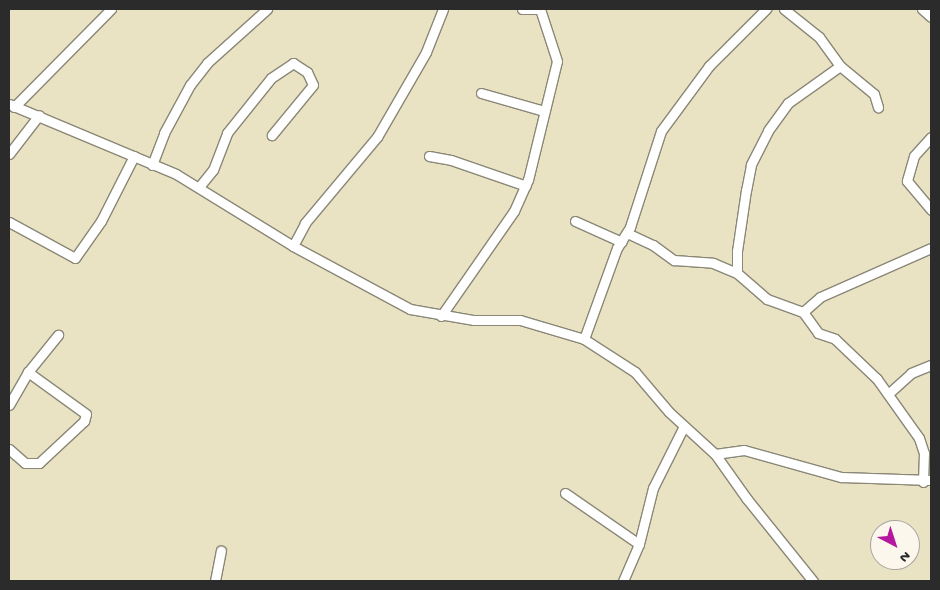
<!DOCTYPE html>
<html>
<head>
<meta charset="utf-8">
<style>
  body { margin:0 }
  #map { position:relative; width:940px; height:590px; overflow:hidden; background:#e9e3c3; font-family:"Gochi Hand",sans-serif }
  div>[style] { position:absolute }
  .roads { filter:drop-shadow(1px 0 #8a8777) drop-shadow(-1px 0 #8a8777) drop-shadow(0 1px #8a8777) drop-shadow(0 -1px #8a8777) }
  .street>* { height:9px; margin:-4.5px; padding:0 4.5px; transform-origin:4.5px; border-radius:4.5px; background:#fff }
  span { translate:-50% -50%; white-space:nowrap; text-align:center; line-height:1.15; -webkit-text-stroke:4px #fbf7ec; paint-order:stroke }
  .frame { position:absolute; inset:0; border:10px solid #2b2b2b; pointer-events:none }
  .north { position:absolute; left:870px; top:520px; width:50px; height:50px; box-sizing:border-box; background:#fbf7ec; border:1px solid #a8a59f; border-radius:50%; rotate:140deg; font-size:14px; font-weight:700; line-height:20px; text-align:center; color:#2b2b2b }
  .north::after { content:''; display:block; margin:auto; width:18px; height:22px; background:#b5179e; clip-path:polygon(50% 0,100% 100%,50% 72%,0 100%) }
</style>
</head>
<body>
<div id="map">
  <div class="roads">
    <div class="street">
      <i style="left:522px;top:9px;width:16px"></i>
      <i style="left:784px;top:9px;width:45px;rotate:38.7deg"></i>
      <i style="left:819px;top:37px;width:36px;rotate:54deg"></i>
      <i style="left:840px;top:66px;width:44px;rotate:39.5deg"></i>
      <i style="left:874px;top:94px;width:14px;rotate:73deg"></i>
      <i style="left:922px;top:9px;width:12px;rotate:42deg"></i>
      <i style="left:840px;top:66px;width:64px;rotate:144.6deg"></i>
      <i style="left:788px;top:103px;width:34px;rotate:126deg"></i>
      <i style="left:768px;top:131px;width:38px;rotate:117deg"></i>
      <i style="left:751px;top:165px;width:25px;rotate:101deg"></i>
      <i style="left:746px;top:190px;width:62px;rotate:98.4deg"></i>
      <i style="left:737px;top:251px;width:22px;rotate:90deg"></i>
      <i style="left:737px;top:273px;width:40px;rotate:41deg"></i>
      <i style="left:767px;top:299px;width:38px;rotate:20deg"></i>
      <i style="left:803px;top:312px;width:26px;rotate:54deg"></i>
      <i style="left:818px;top:333px;width:18px;rotate:19deg"></i>
      <i style="left:835px;top:339px;width:58px;rotate:43.6deg"></i>
      <i style="left:877px;top:379px;width:72px;rotate:54.6deg"></i>
      <i style="left:919px;top:438px;width:16px;rotate:72deg"></i>
      <i style="left:924px;top:453px;width:29px;rotate:92deg"></i>
      <i style="left:481px;top:93px;width:66px;rotate:15.9deg"></i>
      <i style="left:9px;top:104px;width:181px;rotate:22.7deg"></i>
      <i style="left:176px;top:174px;width:137px;rotate:31.6deg"></i>
      <i style="left:293px;top:246px;width:133px;rotate:28.3deg"></i>
      <i style="left:410px;top:309px;width:65px;rotate:9.8deg"></i>
      <i style="left:474px;top:320px;width:46px"></i>
      <i style="left:520px;top:320px;width:67px;rotate:16.5deg"></i>
      <i style="left:584px;top:339px;width:61px;rotate:32.9deg"></i>
      <i style="left:635px;top:372px;width:52px;rotate:49.6deg"></i>
      <i style="left:669px;top:412px;width:62px;rotate:42.4deg"></i>
      <i style="left:715px;top:454px;width:29px;rotate:-8deg"></i>
      <i style="left:744px;top:450px;width:101px;rotate:15.6deg"></i>
      <i style="left:841px;top:477px;width:90px;rotate:1.9deg"></i>
      <i style="left:14px;top:107px;width:138px;rotate:-45.3deg"></i>
      <i style="left:931px;top:137px;width:25px;rotate:132deg"></i>
      <i style="left:914px;top:156px;width:26px;rotate:106deg"></i>
      <i style="left:907px;top:181px;width:38px;rotate:50deg"></i>
      <i style="left:9px;top:154px;width:49px;rotate:-52.4deg"></i>
      <i style="left:429px;top:156px;width:22px;rotate:10deg"></i>
      <i style="left:451px;top:160px;width:79px;rotate:19.1deg"></i>
      <i style="left:152px;top:165px;width:34px;rotate:-69deg"></i>
      <i style="left:164px;top:133px;width:55px;rotate:-61.6deg"></i>
      <i style="left:190px;top:85px;width:28px;rotate:-52deg"></i>
      <i style="left:207px;top:63px;width:81px;rotate:-42deg"></i>
      <i style="left:199px;top:187px;width:22px;rotate:-51deg"></i>
      <i style="left:213px;top:170px;width:40px;rotate:-69deg"></i>
      <i style="left:227px;top:133px;width:70px;rotate:-51.3deg"></i>
      <i style="left:271px;top:78px;width:27px;rotate:-34deg"></i>
      <i style="left:293px;top:63px;width:17px;rotate:33deg"></i>
      <i style="left:307px;top:72px;width:14px;rotate:65deg"></i>
      <i style="left:313px;top:85px;width:65px;rotate:129.4deg"></i>
      <i style="left:575px;top:221px;width:51px;rotate:24.1deg"></i>
      <i style="left:9px;top:222px;width:75px;rotate:28.6deg"></i>
      <i style="left:75px;top:258px;width:45px;rotate:-54.9deg"></i>
      <i style="left:101px;top:221px;width:73px;rotate:-63.1deg"></i>
      <i style="left:627px;top:233px;width:29px;rotate:25deg"></i>
      <i style="left:653px;top:245px;width:26px;rotate:36deg"></i>
      <i style="left:674px;top:260px;width:39px;rotate:4deg"></i>
      <i style="left:713px;top:263px;width:26px;rotate:23deg"></i>
      <i style="left:293px;top:246px;width:26px;rotate:-62deg"></i>
      <i style="left:305px;top:223px;width:112px;rotate:-50.1deg"></i>
      <i style="left:377px;top:137px;width:98px;rotate:-60deg"></i>
      <i style="left:426px;top:52px;width:46px;rotate:-68.4deg"></i>
      <i style="left:803px;top:312px;width:23px;rotate:-41deg"></i>
      <i style="left:820px;top:297px;width:121px;rotate:-23.8deg"></i>
      <i style="left:441px;top:316px;width:128px;rotate:-55.2deg"></i>
      <i style="left:514px;top:211px;width:34px;rotate:-66deg"></i>
      <i style="left:528px;top:180px;width:122px;rotate:-76.3deg"></i>
      <i style="left:557px;top:61px;width:55px;rotate:-108.1deg"></i>
      <i style="left:584px;top:339px;width:97px;rotate:-70.1deg"></i>
      <i style="left:617px;top:248px;width:25px;rotate:-58deg"></i>
      <i style="left:630px;top:227px;width:101px;rotate:-72.1deg"></i>
      <i style="left:661px;top:131px;width:81px;rotate:-53.6deg"></i>
      <i style="left:709px;top:66px;width:81px;rotate:-45deg"></i>
      <i style="left:888px;top:394px;width:31px;rotate:-42deg"></i>
      <i style="left:911px;top:373px;width:22px;rotate:-22deg"></i>
      <i style="left:9px;top:405px;width:38px;rotate:-60deg"></i>
      <i style="left:28px;top:372px;width:48px;rotate:-51deg"></i>
      <i style="left:9px;top:449px;width:21px;rotate:41deg"></i>
      <i style="left:25px;top:463px;width:14px"></i>
      <i style="left:39px;top:463px;width:62px;rotate:-43deg"></i>
      <i style="left:84px;top:421px;width:7px;rotate:-74deg"></i>
      <i style="left:86px;top:414px;width:72px;rotate:-144.1deg"></i>
      <i style="left:715px;top:454px;width:55px;rotate:54.6deg"></i>
      <i style="left:747px;top:499px;width:105px;rotate:51.2deg"></i>
      <i style="left:565px;top:493px;width:90px;rotate:34.6deg"></i>
      <i style="left:215px;top:581px;width:31px;rotate:-79deg"></i>
      <i style="left:623px;top:581px;width:40px;rotate:-66.6deg"></i>
      <i style="left:639px;top:544px;width:58px;rotate:-76deg"></i>
      <i style="left:653px;top:488px;width:69px;rotate:-63.4deg"></i>
    </div>
  </div>
  <div class="frame"></div>
  <div class="north">N</div>
</div>
</body>
</html>
